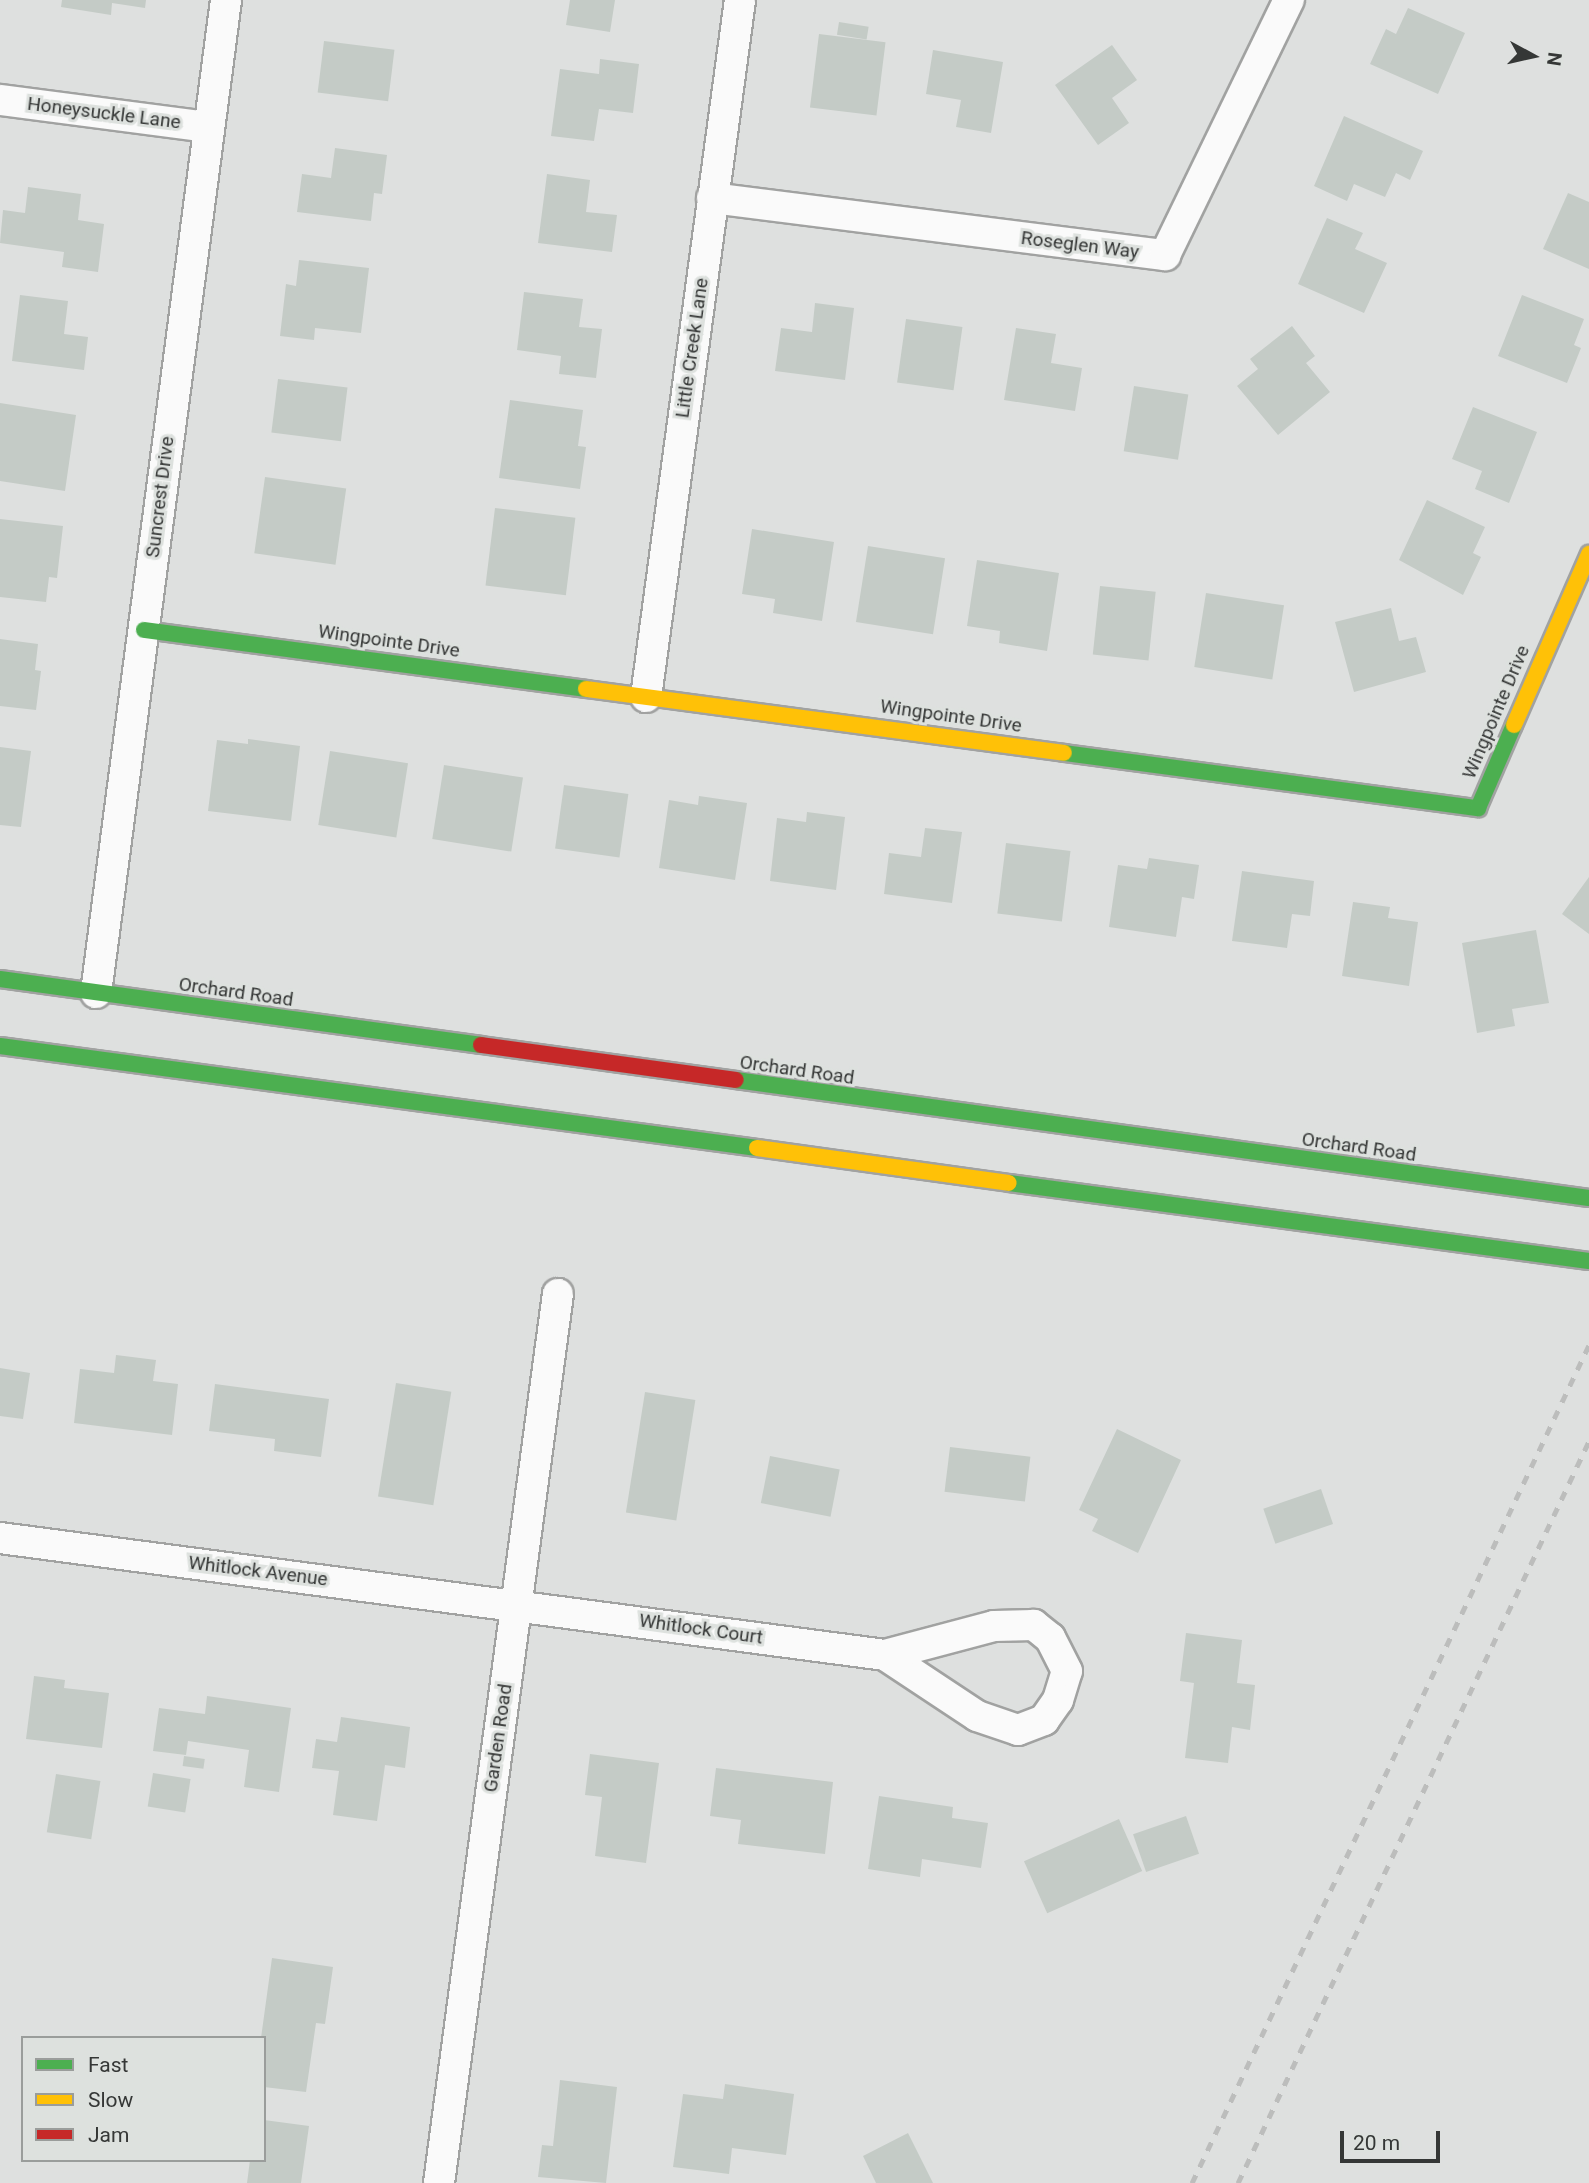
<!DOCTYPE html>
<style>
body{margin:0}
#map{position:relative;width:1589px;height:2183px;overflow:hidden;background:#dee0df;font-family:Roboto,sans-serif}
div>[style]{position:absolute}
.building>*{inset:0;background:#c4cbc6;transform-origin:0 0}
.roads{filter:drop-shadow(2px 0 #a1a2a1) drop-shadow(-2px 0 #a1a2a1) drop-shadow(0 2px #a1a2a1) drop-shadow(0 -2px #a1a2a1)}
.street>*{height:30px;margin:-15px;padding:0 15px;transform-origin:15px;border-radius:15px;background:#fafafa}
.fast>*{height:16px;margin:-8px;padding:0 8px;transform-origin:8px;border-radius:8px;background:#4caf50}
.slow>*{height:16px;margin:-8px;padding:0 8px;transform-origin:8px;border-radius:8px;background:#ffc107}
.jam>*{height:16px;margin:-8px;padding:0 8px;transform-origin:8px;border-radius:8px;background:#c62828}
.rail>*{height:5px;margin-top:-2.5px;transform-origin:0;background:repeating-linear-gradient(90deg,#bcbdbc 0 9px,transparent 0 18px)}
span{translate:-50% -50%;white-space:nowrap;text-align:center;line-height:1.15;-webkit-text-stroke:6px #dde1de;paint-order:stroke}
.street-label{font-size:19px;color:#353736}
.legend{position:absolute;left:21px;top:2036px;width:245px;height:126px;box-sizing:border-box;background:#dde1de;border:2px solid #9a9d9b;margin:0;padding:9px 12px;list-style:none;font-size:21px;color:#353736}
.legend li{display:flex;align-items:center;gap:14px;height:35px}
.legend b{width:35px;border:2px solid #9a9d9b}
.north{position:absolute;left:1498px;top:21px;width:70px;height:70px;-webkit-text-stroke:5px #dde1de;paint-order:stroke;rotate:98deg;font-size:19px;font-weight:700;line-height:28px;text-align:center;color:#353736}
.north::after{content:'';display:block;margin:auto;width:24px;height:32px;background:#353736;clip-path:polygon(50% 0,100% 100%,50% 72%,0 100%)}
.scale{position:absolute;left:1340px;top:2131px;width:100px;height:32px;box-sizing:border-box;border:4px solid #353736;border-top:0;padding-left:9px;font-size:21px;line-height:24px;white-space:nowrap;color:#353736;-webkit-text-stroke:5px #dde1de;paint-order:stroke}
</style>
<div id="map">
<div class="building">
<i style="clip-path:polygon(62px 0,146px 0,145px 8px,112px 3px,111px 15px,61px 7px)"></i>
<i style="clip-path:polygon(570px 0,615px 0,610px 32px,566px 25px)"></i>
<i style="clip-path:polygon(1408px 8px,1465px 33px,1438px 94px,1370px 64px,1386px 29px,1396px 34px)"></i>
<i style="left:839px;top:22px;width:30px;height:13px;rotate:9deg"></i>
<i style="left:819px;top:34px;width:67px;height:74px;rotate:7deg"></i>
<i style="left:324px;top:41px;width:71px;height:52px;rotate:7deg"></i>
<i style="clip-path:polygon(1112px 45px,1137px 80px,1112px 98px,1129px 123px,1098px 145px,1055px 85px)"></i>
<i style="clip-path:polygon(933px 50px,1003px 62px,991px 133px,956px 127px,961px 100px,926px 94px)"></i>
<i style="clip-path:polygon(600px 59px,639px 64px,633px 113px,599px 109px,594px 141px,551px 136px,560px 69px,599px 74px)"></i>
<i style="clip-path:polygon(1344px 116px,1423px 151px,1410px 180px,1396px 173px,1385px 197px,1354px 184px,1347px 201px,1314px 186px)"></i>
<i style="clip-path:polygon(335px 148px,387px 155px,382px 194px,374px 193px,371px 221px,297px 212px,302px 174px,331px 178px)"></i>
<i style="clip-path:polygon(547px 174px,590px 180px,586px 212px,617px 215px,612px 252px,538px 243px)"></i>
<i style="clip-path:polygon(28px 187px,81px 194px,78px 220px,104px 224px,98px 272px,62px 267px,64px 252px,0 243px,3px 210px,25px 213px)"></i>
<i style="clip-path:polygon(1568px 193px,1589px 202px,1589px 269px,1543px 249px)"></i>
<i style="clip-path:polygon(1327px 218px,1363px 233px,1355px 249px,1387px 263px,1364px 313px,1298px 284px)"></i>
<i style="clip-path:polygon(299px 260px,369px 268px,361px 333px,315px 328px,314px 340px,280px 336px,286px 284px,296px 286px)"></i>
<i style="clip-path:polygon(524px 292px,583px 299px,579px 327px,602px 329px,596px 378px,559px 374px,561px 356px,517px 350px)"></i>
<i style="clip-path:polygon(20px 295px,68px 301px,64px 334px,88px 337px,84px 370px,12px 361px)"></i>
<i style="clip-path:polygon(1522px 295px,1584px 319px,1574px 345px,1581px 348px,1567px 383px,1498px 356px)"></i>
<i style="clip-path:polygon(815px 303px,854px 308px,845px 380px,775px 371px,781px 328px,812px 332px)"></i>
<i style="left:906px;top:319px;width:57px;height:64px;rotate:8deg"></i>
<i style="clip-path:polygon(1292px 326px,1315px 356px,1306px 363px,1330px 392px,1278px 435px,1237px 386px,1258px 369px,1250px 359px)"></i>
<i style="clip-path:polygon(1016px 328px,1056px 334px,1051px 363px,1082px 368px,1075px 411px,1004px 400px)"></i>
<i style="left:278px;top:379px;width:70px;height:54px;rotate:7deg"></i>
<i style="left:1134px;top:386px;width:55px;height:66px;rotate:9deg"></i>
<i style="clip-path:polygon(510px 400px,583px 410px,578px 446px,586px 447px,580px 489px,499px 478px)"></i>
<i style="clip-path:polygon(0 403px,76px 415px,65px 491px,0 481px)"></i>
<i style="clip-path:polygon(1473px 407px,1537px 432px,1509px 503px,1475px 489px,1482px 471px,1452px 459px)"></i>
<i style="left:265px;top:477px;width:82px;height:77px;rotate:8deg"></i>
<i style="clip-path:polygon(1427px 500px,1485px 527px,1473px 553px,1481px 557px,1463px 595px,1399px 560px)"></i>
<i style="left:495px;top:508px;width:81px;height:78px;rotate:7deg"></i>
<i style="clip-path:polygon(0 519px,63px 526px,57px 578px,49px 577px,46px 602px,0 597px)"></i>
<i style="clip-path:polygon(752px 529px,834px 542px,822px 621px,773px 613px,775px 599px,742px 594px)"></i>
<i style="left:868px;top:546px;width:78px;height:77px;rotate:9deg"></i>
<i style="clip-path:polygon(977px 560px,1059px 573px,1047px 651px,999px 643px,1000px 631px,967px 626px)"></i>
<i style="left:1100px;top:586px;width:56px;height:69px;rotate:6deg"></i>
<i style="left:1206px;top:593px;width:79px;height:75px;rotate:9deg"></i>
<i style="clip-path:polygon(1391px 608px,1399px 641px,1416px 637px,1426px 672px,1354px 692px,1335px 622px)"></i>
<i style="clip-path:polygon(0 639px,38px 644px,35px 670px,41px 671px,36px 710px,0 706px)"></i>
<i style="clip-path:polygon(248px 739px,300px 746px,291px 821px,208px 811px,217px 740px,248px 744px)"></i>
<i style="clip-path:polygon(0 747px,31px 751px,21px 827px,0 825px)"></i>
<i style="left:330px;top:751px;width:79px;height:75px;rotate:9deg"></i>
<i style="left:444px;top:765px;width:80px;height:75px;rotate:9deg"></i>
<i style="left:564px;top:785px;width:65px;height:64px;rotate:8deg"></i>
<i style="clip-path:polygon(699px 796px,747px 803px,735px 880px,659px 868px,669px 800px,698px 805px)"></i>
<i style="clip-path:polygon(807px 812px,845px 817px,836px 890px,770px 881px,777px 818px,806px 822px)"></i>
<i style="clip-path:polygon(925px 828px,962px 832px,952px 903px,884px 894px,889px 853px,921px 857px)"></i>
<i style="left:1006px;top:843px;width:65px;height:71px;rotate:7deg"></i>
<i style="clip-path:polygon(1149px 858px,1199px 865px,1194px 899px,1182px 897px,1176px 937px,1109px 927px,1118px 865px,1147px 869px)"></i>
<i style="clip-path:polygon(1242px 871px,1314px 881px,1310px 916px,1292px 914px,1287px 948px,1232px 941px)"></i>
<i style="clip-path:polygon(1589px 877px,1589px 934px,1562px 914px)"></i>
<i style="clip-path:polygon(1353px 902px,1390px 907px,1388px 918px,1418px 922px,1409px 986px,1342px 976px)"></i>
<i style="clip-path:polygon(1536px 930px,1549px 1003px,1512px 1009px,1515px 1026px,1477px 1033px,1462px 943px)"></i>
<i style="clip-path:polygon(116px 1355px,156px 1360px,153px 1381px,178px 1384px,172px 1435px,74px 1423px,80px 1369px,114px 1373px)"></i>
<i style="clip-path:polygon(0 1368px,30px 1373px,23px 1419px,0 1416px)"></i>
<i style="left:396px;top:1383px;width:56px;height:115px;rotate:9deg"></i>
<i style="clip-path:polygon(215px 1384px,329px 1399px,321px 1457px,274px 1451px,275px 1439px,209px 1431px)"></i>
<i style="left:645px;top:1392px;width:51px;height:122px;rotate:9deg"></i>
<i style="clip-path:polygon(1117px 1429px,1181px 1460px,1138px 1553px,1092px 1531px,1098px 1519px,1079px 1510px)"></i>
<i style="left:950px;top:1447px;width:81px;height:45px;rotate:7deg"></i>
<i style="left:770px;top:1456px;width:71px;height:48px;rotate:11deg"></i>
<i style="left:1321px;top:1489px;width:37px;height:61px;rotate:71deg"></i>
<i style="clip-path:polygon(1186px 1633px,1242px 1640px,1237px 1683px,1255px 1685px,1250px 1730px,1232px 1727px,1228px 1763px,1185px 1758px,1194px 1683px,1180px 1681px)"></i>
<i style="clip-path:polygon(34px 1676px,65px 1680px,64px 1688px,109px 1693px,102px 1748px,26px 1739px)"></i>
<i style="clip-path:polygon(207px 1696px,291px 1708px,279px 1792px,244px 1787px,249px 1750px,188px 1741px,186px 1755px,153px 1751px,159px 1708px,205px 1714px)"></i>
<i style="clip-path:polygon(341px 1717px,410px 1727px,405px 1768px,385px 1765px,377px 1821px,333px 1815px,339px 1771px,312px 1768px,316px 1739px,337px 1742px)"></i>
<i style="clip-path:polygon(590px 1754px,659px 1763px,646px 1863px,595px 1856px,602px 1797px,585px 1795px)"></i>
<i style="left:184px;top:1756px;width:21px;height:10px;rotate:8deg"></i>
<i style="clip-path:polygon(716px 1768px,833px 1782px,825px 1854px,738px 1844px,741px 1820px,710px 1816px)"></i>
<i style="left:153px;top:1773px;width:38px;height:34px;rotate:9deg"></i>
<i style="left:56px;top:1774px;width:45px;height:59px;rotate:9deg"></i>
<i style="clip-path:polygon(879px 1796px,953px 1807px,952px 1818px,988px 1823px,981px 1868px,922px 1859px,920px 1877px,868px 1869px)"></i>
<i style="left:1186px;top:1816px;width:40px;height:56px;rotate:71deg"></i>
<i style="left:1119px;top:1819px;width:57px;height:104px;rotate:66deg"></i>
<i style="clip-path:polygon(272px 1958px,333px 1967px,325px 2024px,316px 2023px,306px 2092px,264px 2087px,264px 2038px,261px 2038px)"></i>
<i style="clip-path:polygon(560px 2080px,617px 2087px,606px 2183px,538px 2177px,542px 2145px,553px 2146px)"></i>
<i style="clip-path:polygon(725px 2084px,794px 2094px,786px 2155px,732px 2148px,729px 2174px,673px 2167px,683px 2094px,723px 2099px)"></i>
<i style="clip-path:polygon(264px 2120px,309px 2126px,301px 2183px,247px 2183px,250px 2160px,264px 2160px)"></i>
<i style="clip-path:polygon(908px 2133px,933px 2183px,876px 2183px,863px 2156px)"></i>
</div>
<div class="roads">
<div class="street">
<i style="left:0;top:100px;width:209px;rotate:7.4deg"></i>
<i style="left:712px;top:198px;width:457px;rotate:7.2deg"></i>
<i style="left:1165px;top:255px;width:284px;rotate:-64.1deg"></i>
<i style="left:646px;top:697px;width:703px;rotate:-82.32deg"></i>
<i style="left:96px;top:993px;width:1001px;rotate:-82.54deg"></i>
<i style="left:0;top:1538px;width:893px;rotate:7.53deg"></i>
<i style="left:885px;top:1655px;width:110px;rotate:33.5deg"></i>
<i style="left:977px;top:1716px;width:43px;rotate:18.9deg"></i>
<i style="left:1018px;top:1730px;width:28px;rotate:-21deg"></i>
<i style="left:1044px;top:1720px;width:24px;rotate:-55deg"></i>
<i style="left:1058px;top:1700px;width:30px;rotate:-73deg"></i>
<i style="left:1067px;top:1671px;width:37px;rotate:-117deg"></i>
<i style="left:1050px;top:1638px;width:21px;rotate:-141deg"></i>
<i style="left:1034px;top:1625px;width:40px;rotate:178.6deg"></i>
<i style="left:994px;top:1626px;width:113px;rotate:165.1deg"></i>
<i style="left:439px;top:2183px;width:897px;rotate:-82.38deg"></i>
</div>
<div class="fast">
<i style="left:144px;top:630px;width:446px;rotate:7.6deg"></i>
<i style="left:1064px;top:753px;width:418px;rotate:7.6deg"></i>
<i style="left:1478px;top:808px;width:90px;rotate:-66.6deg"></i>
<i style="left:0;top:979px;width:486px;rotate:7.8deg"></i>
<i style="left:0;top:1046px;width:764px;rotate:7.67deg"></i>
<i style="left:736px;top:1080px;width:861px;rotate:7.88deg"></i>
<i style="left:1009px;top:1183px;width:585px;rotate:7.66deg"></i>
</div>
<div class="slow">
<i style="left:586px;top:689px;width:482px;rotate:7.6deg"></i>
<i style="left:1514px;top:725px;width:187px;rotate:-66.3deg"></i>
<i style="left:757px;top:1148px;width:254px;rotate:7.9deg"></i>
</div>
<div class="jam">
<i style="left:481px;top:1045px;width:257px;rotate:7.8deg"></i>
</div>
</div>
<div class="rail">
<i style="left:1192px;top:2183px;width:927px;rotate:-64.65deg"></i>
<i style="left:1238px;top:2183px;width:821px;rotate:-64.68deg"></i>
</div>
<div class="street-label">
<span style="left:104px;top:113px;rotate:7deg">Honeysuckle Lane</span>
<span style="left:1080px;top:245px;rotate:7deg">Roseglen Way</span>
<span style="left:692px;top:348px;rotate:-82deg">Little Creek Lane</span>
<span style="left:160px;top:497px;rotate:-83deg">Suncrest Drive</span>
<span style="left:389px;top:641px;rotate:8deg">Wingpointe Drive</span>
<span style="left:1496px;top:712px;rotate:-67deg">Wingpointe Drive</span>
<span style="left:951px;top:716px;rotate:8deg">Wingpointe Drive</span>
<span style="left:236px;top:992px;rotate:8deg">Orchard Road</span>
<span style="left:797px;top:1070px;rotate:8deg">Orchard Road</span>
<span style="left:1359px;top:1147px;rotate:8deg">Orchard Road</span>
<span style="left:258px;top:1571px;rotate:7deg">Whitlock Avenue</span>
<span style="left:701px;top:1629px;rotate:8deg">Whitlock Court</span>
<span style="left:498px;top:1738px;rotate:-82deg">Garden Road</span>
</div>
<ul class="legend">
<li><b style="height:9px;background:#4caf50"></b>Fast</li>
<li><b style="height:9px;background:#ffc107"></b>Slow</li>
<li><b style="height:9px;background:#c62828"></b>Jam</li>
</ul>
<div class="north">N</div>
<div class="scale">20 m</div>
</div>
